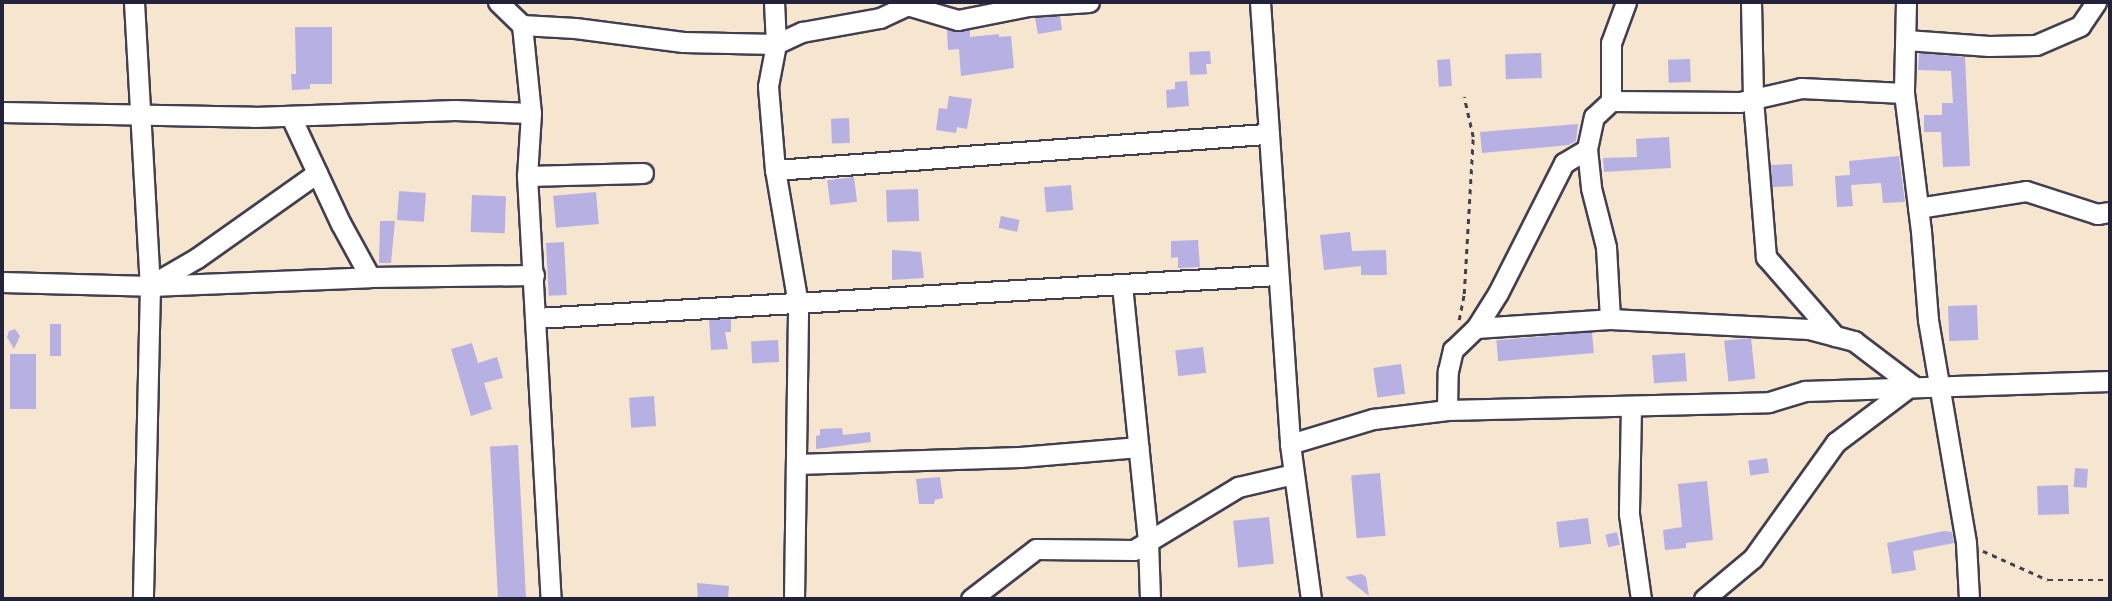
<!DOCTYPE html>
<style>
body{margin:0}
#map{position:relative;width:2112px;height:601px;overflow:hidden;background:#f6e6d0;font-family:"Balsamiq Sans",sans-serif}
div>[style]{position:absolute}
.building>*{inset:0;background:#b7b0e2;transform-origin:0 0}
.path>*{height:2.5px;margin-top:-1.25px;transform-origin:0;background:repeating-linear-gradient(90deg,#423f51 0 5px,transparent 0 10px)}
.roads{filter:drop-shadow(2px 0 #423f51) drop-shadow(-2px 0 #423f51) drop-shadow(0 2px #423f51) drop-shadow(0 -2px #423f51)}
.minor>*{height:19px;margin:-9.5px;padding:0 9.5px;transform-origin:9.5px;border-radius:9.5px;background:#fff}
span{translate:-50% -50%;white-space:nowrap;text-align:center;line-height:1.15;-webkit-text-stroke:5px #fff;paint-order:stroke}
.frame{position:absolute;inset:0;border:4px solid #22223b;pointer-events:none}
</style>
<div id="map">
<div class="building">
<i style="clip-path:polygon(1060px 16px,1062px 30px,1038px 34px,1035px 18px)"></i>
<i style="clip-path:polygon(295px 27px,332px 27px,332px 84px,310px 84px,310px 89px,292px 90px,291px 74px,296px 74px)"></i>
<i style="clip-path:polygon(947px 29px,970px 30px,970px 37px,999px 34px,999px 37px,1011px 36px,1014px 68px,961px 76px,959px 49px,948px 50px)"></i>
<i style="clip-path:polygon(1210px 51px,1211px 64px,1206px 64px,1207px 74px,1190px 75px,1189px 52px)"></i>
<i style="left:1541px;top:53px;width:25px;height:36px;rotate:88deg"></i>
<i style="clip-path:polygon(1919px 53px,1965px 57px,1970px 166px,1943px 167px,1941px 132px,1924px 132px,1924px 115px,1942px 115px,1942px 103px,1953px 103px,1951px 71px,1918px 70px)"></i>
<i style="left:1450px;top:59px;width:27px;height:13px;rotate:86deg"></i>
<i style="left:1690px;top:59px;width:23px;height:22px;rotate:88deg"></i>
<i style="clip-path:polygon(1187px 81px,1189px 106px,1167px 108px,1166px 90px,1175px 89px,1175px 82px)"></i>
<i style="clip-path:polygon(949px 96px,972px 99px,967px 129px,957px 127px,956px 133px,936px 130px,939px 108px,947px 109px)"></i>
<i style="left:849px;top:118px;width:25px;height:18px;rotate:88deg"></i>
<i style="clip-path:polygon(1578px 124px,1576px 141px,1569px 145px,1482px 153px,1480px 132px)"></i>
<i style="clip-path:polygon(1669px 137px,1671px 168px,1604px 172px,1603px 158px,1637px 157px,1636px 139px)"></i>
<i style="clip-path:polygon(1899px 156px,1905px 202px,1883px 203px,1881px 183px,1851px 185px,1853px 206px,1837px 207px,1835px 176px,1850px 175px,1849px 161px)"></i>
<i style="left:1792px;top:164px;width:22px;height:21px;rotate:87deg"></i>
<i style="left:854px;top:177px;width:25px;height:27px;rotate:83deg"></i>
<i style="left:1071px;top:185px;width:25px;height:27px;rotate:85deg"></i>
<i style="left:918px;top:189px;width:32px;height:32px;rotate:88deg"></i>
<i style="left:399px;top:191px;width:27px;height:29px;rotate:4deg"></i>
<i style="left:596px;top:192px;width:32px;height:43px;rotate:85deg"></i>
<i style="left:472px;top:195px;width:34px;height:37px;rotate:2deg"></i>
<i style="left:1001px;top:216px;width:19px;height:12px;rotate:12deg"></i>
<i style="clip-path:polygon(380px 221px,395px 221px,391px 263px,379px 263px)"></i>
<i style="clip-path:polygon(1350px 232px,1352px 251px,1386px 250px,1387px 275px,1361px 275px,1361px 266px,1324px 270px,1320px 235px)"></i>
<i style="clip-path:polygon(1198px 240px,1200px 267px,1178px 268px,1178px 257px,1171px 258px,1171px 241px)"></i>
<i style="left:564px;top:242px;width:53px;height:18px;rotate:87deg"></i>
<i style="clip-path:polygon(892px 250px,921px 252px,924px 278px,892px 280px)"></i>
<i style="left:1977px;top:305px;width:35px;height:29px;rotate:88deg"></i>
<i style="clip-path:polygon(731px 319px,731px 332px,725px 332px,728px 349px,711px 350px,709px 320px)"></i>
<i style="left:50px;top:324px;width:11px;height:32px"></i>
<i style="clip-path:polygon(15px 329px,20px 336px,14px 349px,7px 337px,9px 331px)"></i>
<i style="left:1592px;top:332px;width:21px;height:96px;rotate:85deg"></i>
<i style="left:1751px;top:338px;width:41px;height:27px;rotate:84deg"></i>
<i style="left:778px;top:340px;width:22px;height:27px;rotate:87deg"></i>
<i style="clip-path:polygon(472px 343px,478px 363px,497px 357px,503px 378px,484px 383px,492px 409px,471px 416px,451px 349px)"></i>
<i style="left:1203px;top:347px;width:26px;height:28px;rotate:83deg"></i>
<i style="left:1685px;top:353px;width:28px;height:33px;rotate:86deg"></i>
<i style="left:10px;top:354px;width:26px;height:55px"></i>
<i style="left:1401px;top:364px;width:30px;height:28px;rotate:82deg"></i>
<i style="left:654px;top:396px;width:30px;height:25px;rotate:86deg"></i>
<i style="clip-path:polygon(842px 428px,843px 435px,870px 432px,871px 442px,816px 449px,816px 436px,820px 435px,820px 429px)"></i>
<i style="left:518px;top:445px;width:154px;height:28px;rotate:87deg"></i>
<i style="left:1767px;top:458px;width:15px;height:19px;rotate:82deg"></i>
<i style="left:2075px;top:468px;width:13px;height:19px;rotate:4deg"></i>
<i style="left:1380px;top:473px;width:63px;height:29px;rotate:85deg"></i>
<i style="clip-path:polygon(940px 477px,943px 498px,935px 500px,934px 504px,919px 504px,916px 479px)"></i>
<i style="clip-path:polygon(1707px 481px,1713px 540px,1686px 543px,1686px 548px,1665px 550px,1663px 530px,1682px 527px,1678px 484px)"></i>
<i style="left:2068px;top:485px;width:29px;height:31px;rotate:88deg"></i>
<i style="left:1269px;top:517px;width:47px;height:36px;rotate:84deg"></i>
<i style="left:1588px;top:518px;width:26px;height:32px;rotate:83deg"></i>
<i style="clip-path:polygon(1944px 531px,1952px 532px,1954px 543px,1913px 551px,1916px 570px,1892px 574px,1887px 543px)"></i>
<i style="left:1617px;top:532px;width:13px;height:12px;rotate:77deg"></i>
<i style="clip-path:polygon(1362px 574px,1366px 577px,1369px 596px,1345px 577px)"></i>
<i style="clip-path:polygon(697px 583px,729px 586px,728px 599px,698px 599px)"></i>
</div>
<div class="path">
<i style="left:1459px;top:320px;width:26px;rotate:-79deg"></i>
<i style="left:1464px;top:294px;width:157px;rotate:-86.7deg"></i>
<i style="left:1473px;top:137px;width:41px;rotate:-102.7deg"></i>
<i style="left:1983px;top:551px;width:71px;rotate:24deg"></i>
<i style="left:2048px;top:580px;width:62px"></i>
</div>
<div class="roads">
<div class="minor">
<i style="left:134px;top:2px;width:284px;rotate:86.8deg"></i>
<i style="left:150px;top:286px;width:313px;rotate:91.3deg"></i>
<i style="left:498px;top:2px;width:33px;rotate:44deg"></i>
<i style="left:522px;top:25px;width:88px;rotate:84.2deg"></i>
<i style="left:531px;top:113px;width:63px;rotate:93.6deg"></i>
<i style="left:527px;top:176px;width:424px;rotate:86.8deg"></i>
<i style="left:1260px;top:2px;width:443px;rotate:86.1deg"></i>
<i style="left:1290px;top:444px;width:156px;rotate:82.3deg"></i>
<i style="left:1751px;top:2px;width:97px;rotate:88.8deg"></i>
<i style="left:1753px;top:99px;width:159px;rotate:85.3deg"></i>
<i style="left:1766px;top:257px;width:105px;rotate:48.9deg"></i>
<i style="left:1906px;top:2px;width:91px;rotate:91.3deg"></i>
<i style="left:1904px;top:93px;width:139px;rotate:83deg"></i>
<i style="left:1921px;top:231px;width:89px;rotate:85.5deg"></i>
<i style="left:1928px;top:320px;width:226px;rotate:80.3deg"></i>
<i style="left:1966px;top:543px;width:56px;rotate:86.9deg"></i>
<i style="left:910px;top:6px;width:50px;rotate:16.3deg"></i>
<i style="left:958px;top:20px;width:72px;rotate:-11.2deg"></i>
<i style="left:1029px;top:6px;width:60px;rotate:-3.8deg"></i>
<i style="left:522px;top:25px;width:53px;rotate:3.2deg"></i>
<i style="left:575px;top:28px;width:109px;rotate:7.4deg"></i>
<i style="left:683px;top:42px;width:93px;rotate:1.2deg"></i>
<i style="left:776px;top:44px;width:42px;rotate:-92.7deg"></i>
<i style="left:1906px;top:40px;width:83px;rotate:4.1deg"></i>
<i style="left:1989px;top:46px;width:47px;rotate:-1.2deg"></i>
<i style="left:2036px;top:45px;width:48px;rotate:-23.4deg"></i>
<i style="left:2080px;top:26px;width:29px;rotate:-56deg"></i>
<i style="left:1611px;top:101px;width:58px;rotate:-90deg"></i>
<i style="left:1611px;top:43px;width:44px;rotate:-69.9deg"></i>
<i style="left:2px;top:112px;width:252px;rotate:1.1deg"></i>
<i style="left:254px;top:117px;width:201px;rotate:-2deg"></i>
<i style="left:455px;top:110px;width:76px;rotate:2.3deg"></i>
<i style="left:291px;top:117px;width:118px;rotate:65deg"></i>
<i style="left:341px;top:224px;width:60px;rotate:61.3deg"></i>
<i style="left:1587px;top:149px;width:39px;rotate:84deg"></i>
<i style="left:1591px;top:188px;width:61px;rotate:75.7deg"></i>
<i style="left:1606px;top:247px;width:72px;rotate:86.8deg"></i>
<i style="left:775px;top:170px;width:495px;rotate:-4.2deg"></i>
<i style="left:527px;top:176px;width:116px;rotate:-1.5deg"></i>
<i style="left:1918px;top:208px;width:109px;rotate:-8.9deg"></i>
<i style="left:2026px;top:191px;width:75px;rotate:17.9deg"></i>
<i style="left:2097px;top:214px;width:13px;rotate:-9deg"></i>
<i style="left:2px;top:282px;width:148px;rotate:1.5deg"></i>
<i style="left:150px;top:286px;width:220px;rotate:-2.3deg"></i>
<i style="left:370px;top:277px;width:164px;rotate:-0.7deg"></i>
<i style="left:154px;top:283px;width:50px;rotate:-30.2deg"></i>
<i style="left:197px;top:258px;width:147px;rotate:-35.3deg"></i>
<i style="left:1122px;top:285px;width:257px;rotate:84.2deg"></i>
<i style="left:1148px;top:541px;width:58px;rotate:88deg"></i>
<i style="left:536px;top:318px;width:743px;rotate:-3.32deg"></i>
<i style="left:1476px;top:328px;width:134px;rotate:-3.8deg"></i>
<i style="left:1610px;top:319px;width:199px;rotate:2.9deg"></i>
<i style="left:1809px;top:329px;width:47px;rotate:14.9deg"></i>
<i style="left:1854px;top:341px;width:73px;rotate:37.2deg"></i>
<i style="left:1912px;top:385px;width:95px;rotate:143.1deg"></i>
<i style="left:1836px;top:442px;width:143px;rotate:125.6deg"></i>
<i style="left:1753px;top:558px;width:64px;rotate:140.1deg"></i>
<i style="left:1631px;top:406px;width:108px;rotate:91.1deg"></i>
<i style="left:1629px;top:514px;width:86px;rotate:82deg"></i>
<i style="left:1447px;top:410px;width:39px;rotate:-89deg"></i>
<i style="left:1448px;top:371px;width:22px;rotate:-77deg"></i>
<i style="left:1453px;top:350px;width:32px;rotate:-44deg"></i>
<i style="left:1476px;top:328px;width:41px;rotate:-57.8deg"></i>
<i style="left:1498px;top:293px;width:146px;rotate:-63.1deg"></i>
<i style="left:1564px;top:163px;width:27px;rotate:-31deg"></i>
<i style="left:1587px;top:149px;width:33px;rotate:-78deg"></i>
<i style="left:1594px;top:117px;width:23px;rotate:-43deg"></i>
<i style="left:1611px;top:101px;width:129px;rotate:0.4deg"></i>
<i style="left:1740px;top:102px;width:63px;rotate:-12.9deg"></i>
<i style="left:1801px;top:88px;width:103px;rotate:2.8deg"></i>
<i style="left:1290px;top:444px;width:87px;rotate:-16.8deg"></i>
<i style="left:1373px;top:419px;width:75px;rotate:-6.9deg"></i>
<i style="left:1447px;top:410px;width:322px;rotate:-1.4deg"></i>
<i style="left:1769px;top:402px;width:38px;rotate:-17deg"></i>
<i style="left:1805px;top:391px;width:305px;rotate:-1.9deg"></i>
<i style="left:796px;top:464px;width:224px;rotate:-1.8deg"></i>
<i style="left:1020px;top:457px;width:119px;rotate:-4.8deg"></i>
<i style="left:794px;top:599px;width:295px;rotate:-89.2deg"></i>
<i style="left:798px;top:304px;width:136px;rotate:-99.7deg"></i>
<i style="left:775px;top:170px;width:84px;rotate:-94.8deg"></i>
<i style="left:768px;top:86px;width:43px;rotate:-79.2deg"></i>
<i style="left:776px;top:44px;width:29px;rotate:-25deg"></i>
<i style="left:802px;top:32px;width:79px;rotate:-10.2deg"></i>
<i style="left:880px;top:18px;width:38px;rotate:-25deg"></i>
<i style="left:971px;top:599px;width:82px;rotate:-37.6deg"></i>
<i style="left:1036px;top:549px;width:98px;rotate:0.6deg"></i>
<i style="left:1134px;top:550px;width:122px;rotate:-31.2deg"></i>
<i style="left:1238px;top:487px;width:57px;rotate:-13.1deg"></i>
</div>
</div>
<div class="frame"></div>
</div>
